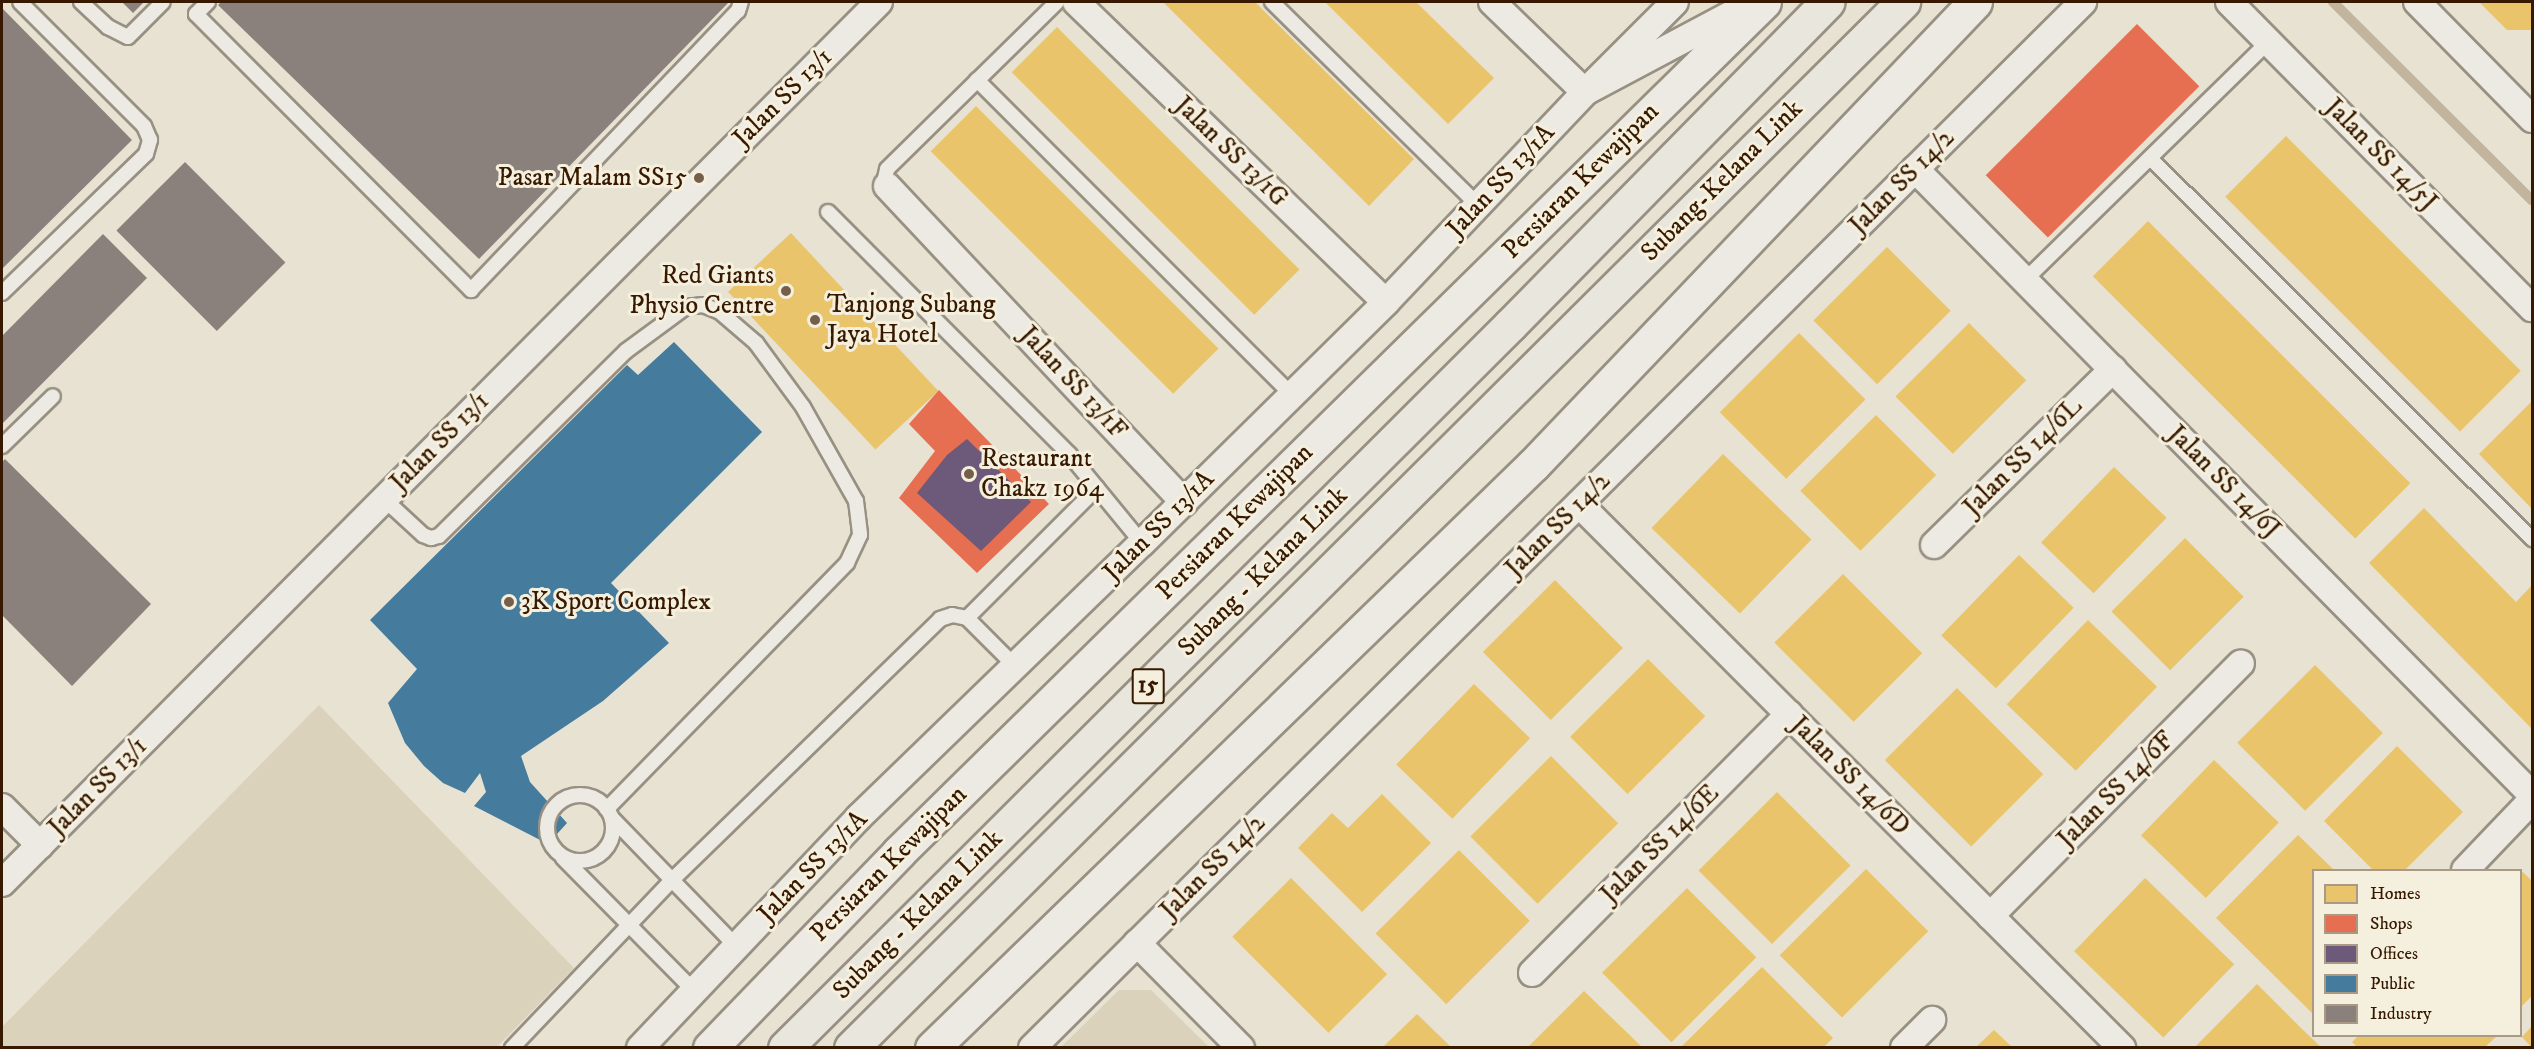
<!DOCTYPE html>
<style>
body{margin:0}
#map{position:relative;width:2534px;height:1049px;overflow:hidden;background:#e8e2d2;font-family:"IM FELL DW Pica",serif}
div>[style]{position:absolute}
.green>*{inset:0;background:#dbd2bb}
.homes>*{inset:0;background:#e9c46a;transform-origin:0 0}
.shops>*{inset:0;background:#e76f51;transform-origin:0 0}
.offices>*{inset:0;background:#6d597a}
.public>*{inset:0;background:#457b9d}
.industry>*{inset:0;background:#8a817c;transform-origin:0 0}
.stream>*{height:10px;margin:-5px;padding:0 5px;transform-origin:5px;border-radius:5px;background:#c2b49d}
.roads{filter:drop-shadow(2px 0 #979083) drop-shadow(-2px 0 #979083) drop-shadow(0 2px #979083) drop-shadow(0 -2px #979083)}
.lane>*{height:14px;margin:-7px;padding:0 7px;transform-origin:7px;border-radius:7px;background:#eceae2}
.lane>.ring{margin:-7px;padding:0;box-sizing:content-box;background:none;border:14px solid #eceae2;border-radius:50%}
.street>*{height:26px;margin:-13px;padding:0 13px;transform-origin:13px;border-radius:13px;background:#eceae2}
.secondary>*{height:33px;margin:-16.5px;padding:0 16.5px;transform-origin:16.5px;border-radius:16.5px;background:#eceae2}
.primary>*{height:33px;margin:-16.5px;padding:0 16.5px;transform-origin:16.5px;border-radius:16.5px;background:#e9e6dd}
.dots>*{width:16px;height:16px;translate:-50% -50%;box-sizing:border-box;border:3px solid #f5efdd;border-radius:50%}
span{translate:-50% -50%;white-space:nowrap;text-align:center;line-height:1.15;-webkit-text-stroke:6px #f5efdd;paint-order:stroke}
.shield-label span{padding:2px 4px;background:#f5efdd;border:2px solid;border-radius:4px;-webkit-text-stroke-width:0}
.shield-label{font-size:24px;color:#371901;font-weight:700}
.street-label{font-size:26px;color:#371901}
.poi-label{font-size:26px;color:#371901}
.right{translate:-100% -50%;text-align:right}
.left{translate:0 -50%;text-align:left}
.frame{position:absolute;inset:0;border:3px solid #371901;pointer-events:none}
.legend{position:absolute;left:2312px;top:869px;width:210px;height:168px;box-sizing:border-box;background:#f5efdd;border:2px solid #a99985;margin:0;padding:8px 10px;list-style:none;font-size:18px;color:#371901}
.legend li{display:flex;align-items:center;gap:12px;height:30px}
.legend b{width:30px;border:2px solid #a99985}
</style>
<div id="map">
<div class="green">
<i style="clip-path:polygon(319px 705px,574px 968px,497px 1047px,2px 1047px,2px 1027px)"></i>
<i style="clip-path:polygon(1119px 990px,1151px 990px,1209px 1047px,1061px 1047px)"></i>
</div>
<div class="homes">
<i style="clip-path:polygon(1163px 2px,1255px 2px,1414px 159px,1369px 206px)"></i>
<i style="clip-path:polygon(1325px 2px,1416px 2px,1494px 78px,1448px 124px)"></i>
<i style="clip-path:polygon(2479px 2px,2532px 2px,2532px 30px,2507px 30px)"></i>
<i style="left:1057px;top:27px;width:343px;height:64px;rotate:45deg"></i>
<i style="left:976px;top:106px;width:343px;height:64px;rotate:45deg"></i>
<i style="left:2286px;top:136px;width:332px;height:86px;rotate:45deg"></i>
<i style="left:2148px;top:221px;width:371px;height:78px;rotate:45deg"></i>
<i style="left:791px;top:233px;width:216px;height:86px;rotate:47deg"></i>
<i style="left:1887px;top:247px;width:90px;height:104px;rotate:45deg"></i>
<i style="left:1969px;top:323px;width:81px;height:104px;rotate:45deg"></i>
<i style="left:1799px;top:333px;width:94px;height:112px;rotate:45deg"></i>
<i style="clip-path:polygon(2532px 401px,2532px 509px,2479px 454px)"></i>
<i style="left:1876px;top:415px;width:85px;height:107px;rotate:45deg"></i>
<i style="left:1723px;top:454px;width:123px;height:103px;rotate:44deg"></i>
<i style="left:2114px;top:467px;width:73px;height:105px;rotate:44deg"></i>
<i style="clip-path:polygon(2424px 508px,2516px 602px,2532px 585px,2532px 729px,2369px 563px)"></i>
<i style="left:2185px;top:538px;width:83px;height:104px;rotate:45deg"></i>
<i style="left:2019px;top:555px;width:76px;height:112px;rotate:44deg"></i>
<i style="left:1843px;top:574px;width:112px;height:97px;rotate:45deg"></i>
<i style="left:1555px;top:580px;width:96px;height:102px;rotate:45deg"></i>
<i style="left:2088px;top:620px;width:96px;height:117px;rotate:44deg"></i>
<i style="left:1648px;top:659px;width:81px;height:110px;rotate:45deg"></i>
<i style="left:2315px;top:665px;width:96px;height:110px;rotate:45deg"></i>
<i style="left:1474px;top:684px;width:78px;height:112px;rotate:44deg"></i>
<i style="left:1957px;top:688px;width:122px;height:102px;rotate:45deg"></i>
<i style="clip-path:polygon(2397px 746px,2463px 812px,2405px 870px,2373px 870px,2324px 821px)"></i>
<i style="left:1551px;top:756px;width:95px;height:114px;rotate:45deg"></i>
<i style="left:2214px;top:760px;width:90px;height:105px;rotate:44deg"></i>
<i style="left:1777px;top:792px;width:104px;height:111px;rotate:45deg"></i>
<i style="clip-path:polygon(1382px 794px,1431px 843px,1362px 912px,1298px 848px,1332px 813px,1348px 828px)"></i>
<i style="clip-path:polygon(2298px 835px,2334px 870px,2313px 870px,2313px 1014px,2216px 918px)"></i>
<i style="left:1459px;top:850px;width:100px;height:118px;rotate:45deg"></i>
<i style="left:1866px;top:869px;width:88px;height:122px;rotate:45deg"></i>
<i style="clip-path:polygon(2523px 872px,2532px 881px,2532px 996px,2520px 1008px,2520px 874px)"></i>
<i style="left:1291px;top:878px;width:136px;height:83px;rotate:45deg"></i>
<i style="left:2145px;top:878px;width:124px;height:102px;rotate:44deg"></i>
<i style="left:1687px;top:888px;width:98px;height:120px;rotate:45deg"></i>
<i style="clip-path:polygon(1762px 967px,1833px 1038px,1824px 1047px,1681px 1047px)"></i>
<i style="clip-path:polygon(2257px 984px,2302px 1029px,2321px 1047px,2195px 1047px)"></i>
<i style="clip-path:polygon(1584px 991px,1642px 1047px,1528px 1047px)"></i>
<i style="clip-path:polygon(1417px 1014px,1451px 1047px,1383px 1047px)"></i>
<i style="clip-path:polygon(2532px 1026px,2532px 1048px,2522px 1037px)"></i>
<i style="clip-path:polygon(1994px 1030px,2012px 1047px,1976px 1047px)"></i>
<i style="clip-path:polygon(2358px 1036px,2497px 1036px,2485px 1047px,2357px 1047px,2352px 1042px)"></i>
</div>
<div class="shops">
<i style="left:2137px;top:24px;width:88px;height:214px;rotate:45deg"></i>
<i style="clip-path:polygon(939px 390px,1049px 504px,977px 573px,899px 498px,935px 451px,909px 424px)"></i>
</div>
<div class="offices">
<i style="clip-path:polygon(967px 439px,1031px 502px,981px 551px,917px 493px,947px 455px)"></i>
</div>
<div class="public">
<i style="clip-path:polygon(674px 342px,762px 432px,611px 583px,669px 643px,603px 701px,521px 756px,530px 782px,567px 823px,548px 844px,474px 806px,486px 792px,480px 773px,465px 793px,443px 783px,424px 766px,405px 743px,388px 703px,417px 669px,370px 620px,627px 365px,638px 375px)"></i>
</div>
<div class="industry">
<i style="clip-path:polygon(122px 2px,144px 2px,133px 13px)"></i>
<i style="clip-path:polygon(221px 2px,729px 2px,479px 259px,218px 5px)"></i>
<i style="clip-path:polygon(2px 8px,132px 140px,2px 269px)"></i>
<i style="left:185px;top:162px;width:142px;height:97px;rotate:45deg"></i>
<i style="clip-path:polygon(103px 234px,147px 278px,2px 424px,2px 336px)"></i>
<i style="clip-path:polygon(5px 459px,151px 604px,72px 686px,2px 615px,2px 462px)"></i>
</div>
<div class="stream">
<i style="left:2333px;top:2px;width:281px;rotate:44.9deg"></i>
</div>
<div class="roads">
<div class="lane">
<i style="left:81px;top:2px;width:37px;rotate:43deg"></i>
<i style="left:108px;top:27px;width:22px;rotate:27deg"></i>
<i style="left:128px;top:37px;width:49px;rotate:-45deg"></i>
<i style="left:208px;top:2px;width:17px;rotate:135deg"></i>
<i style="left:196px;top:14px;width:390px;rotate:45.1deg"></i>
<i style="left:471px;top:290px;width:386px;rotate:-46.3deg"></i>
<i style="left:738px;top:11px;width:9px;rotate:-72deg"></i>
<i style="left:1272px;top:2px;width:291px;rotate:44.6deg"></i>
<i style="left:977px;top:80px;width:445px;rotate:45deg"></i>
<i style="left:2150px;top:158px;width:540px;rotate:44.92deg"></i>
<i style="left:887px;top:186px;width:8px;rotate:-104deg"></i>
<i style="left:885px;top:178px;width:9px;rotate:-77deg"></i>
<i style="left:887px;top:169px;width:238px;rotate:-44.5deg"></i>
<i style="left:828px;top:212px;width:342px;rotate:45.1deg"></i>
<i style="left:1069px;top:454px;width:115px;rotate:50.6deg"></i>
<i style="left:2025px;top:280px;width:342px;rotate:-44.4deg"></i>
<i style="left:2px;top:293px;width:200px;rotate:-44deg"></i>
<i style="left:146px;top:154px;width:15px;rotate:-74deg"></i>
<i style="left:150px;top:140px;width:15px;rotate:-113deg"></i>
<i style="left:144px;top:126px;width:175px;rotate:-135deg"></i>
<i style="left:2px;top:446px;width:71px;rotate:-44.4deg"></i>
<i style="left:384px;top:499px;width:53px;rotate:42.7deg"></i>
<i style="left:423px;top:535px;width:9px;rotate:21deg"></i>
<i style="left:431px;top:538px;width:8px;rotate:-14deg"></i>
<i style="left:439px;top:536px;width:263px;rotate:-44.7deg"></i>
<i style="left:626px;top:351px;width:74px;rotate:-36.3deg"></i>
<i style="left:686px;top:307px;width:17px;rotate:-7deg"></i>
<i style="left:703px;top:305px;width:18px;rotate:22deg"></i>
<i style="left:720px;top:312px;width:48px;rotate:40.7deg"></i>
<i style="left:756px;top:343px;width:79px;rotate:53.7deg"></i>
<i style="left:803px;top:407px;width:108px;rotate:60.6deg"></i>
<i style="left:856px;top:501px;width:34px;rotate:83deg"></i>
<i style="left:860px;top:535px;width:31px;rotate:115deg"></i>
<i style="left:847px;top:563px;width:344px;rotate:134.3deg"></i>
<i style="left:967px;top:618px;width:184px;rotate:-45deg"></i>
<i class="ring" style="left:547px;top:795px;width:52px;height:52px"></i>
<i style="left:612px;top:818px;width:180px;rotate:45.9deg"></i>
<i style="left:563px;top:858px;width:187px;rotate:45.4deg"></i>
<i style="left:512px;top:1048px;width:232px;rotate:-46.4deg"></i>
<i style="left:672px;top:880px;width:374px;rotate:-44.2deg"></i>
<i style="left:940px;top:619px;width:13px;rotate:-18deg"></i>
<i style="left:952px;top:615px;width:15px;rotate:11deg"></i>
<i style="left:967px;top:618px;width:68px;rotate:45deg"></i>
</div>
<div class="street">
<i style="left:1076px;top:2px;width:431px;rotate:44.1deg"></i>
<i style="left:1492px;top:2px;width:129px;rotate:44.1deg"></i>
<i style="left:1585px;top:92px;width:191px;rotate:-28deg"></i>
<i style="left:2229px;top:2px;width:431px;rotate:45.3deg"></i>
<i style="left:2417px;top:2px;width:164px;rotate:45.5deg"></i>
<i style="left:1915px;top:169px;width:879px;rotate:45.41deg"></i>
<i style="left:887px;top:186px;width:434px;rotate:46.8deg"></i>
<i style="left:1579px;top:504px;width:769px;rotate:45.05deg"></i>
<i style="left:1934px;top:545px;width:251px;rotate:-44.5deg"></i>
<i style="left:2px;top:807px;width:54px;rotate:45deg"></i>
<i style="left:2465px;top:870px;width:97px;rotate:-46.3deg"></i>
<i style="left:2px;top:883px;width:1243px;rotate:-45.13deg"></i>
<i style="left:1990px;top:916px;width:356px;rotate:-45.2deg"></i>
<i style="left:1137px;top:943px;width:148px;rotate:45.3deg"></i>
<i style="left:1532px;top:973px;width:365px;rotate:-45.2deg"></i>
<i style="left:640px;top:1048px;width:318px;rotate:-46.5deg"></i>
<i style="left:859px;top:817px;width:394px;rotate:-44.1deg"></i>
<i style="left:1142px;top:543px;width:343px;rotate:-44.6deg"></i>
<i style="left:1386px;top:302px;width:289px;rotate:-46.5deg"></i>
<i style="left:1585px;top:92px;width:127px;rotate:-45deg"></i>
<i style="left:1032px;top:1048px;width:1483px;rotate:-44.86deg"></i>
<i style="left:1904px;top:1048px;width:40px;rotate:-45deg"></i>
</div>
<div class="secondary">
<i style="left:710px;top:1048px;width:271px;rotate:-46deg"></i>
<i style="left:898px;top:853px;width:1214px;rotate:-44.5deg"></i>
<i style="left:932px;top:1048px;width:837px;rotate:-44.13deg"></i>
<i style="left:1533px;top:465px;width:640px;rotate:-46.33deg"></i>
</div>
<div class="primary">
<i style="left:785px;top:1048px;width:1024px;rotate:-44.92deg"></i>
<i style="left:1510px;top:325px;width:453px;rotate:-45.5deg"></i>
<i style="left:851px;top:1048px;width:1484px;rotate:-44.84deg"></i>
</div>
</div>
<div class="dots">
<i style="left:699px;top:178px;background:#755f4a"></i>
<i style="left:786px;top:291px;background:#755f4a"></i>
<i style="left:815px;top:320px;background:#755f4a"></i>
<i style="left:969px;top:474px;background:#755f4a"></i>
<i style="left:509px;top:602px;background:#755f4a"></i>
</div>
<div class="shield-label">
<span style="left:1148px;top:686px">15</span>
</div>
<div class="street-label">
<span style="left:783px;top:98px;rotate:-45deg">Jalan SS 13/1</span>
<span style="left:1231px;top:152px;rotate:44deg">Jalan SS 13/1G</span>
<span style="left:2381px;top:155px;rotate:45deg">Jalan SS 14/5J</span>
<span style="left:1501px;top:181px;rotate:-47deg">Jalan SS 13/1A</span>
<span style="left:1581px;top:181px;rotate:-45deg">Persiaran Kewajipan</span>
<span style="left:1722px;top:181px;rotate:-45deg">Subang-Kelana Link</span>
<span style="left:1902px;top:182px;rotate:-45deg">Jalan SS 14/2</span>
<span style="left:1073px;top:383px;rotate:47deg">Jalan SS 13/1F</span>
<span style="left:440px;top:442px;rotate:-45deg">Jalan SS 13/1</span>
<span style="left:2023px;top:457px;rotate:-45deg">Jalan SS 14/6L</span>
<span style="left:2224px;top:482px;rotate:45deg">Jalan SS 14/6J</span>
<span style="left:1235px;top:522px;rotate:-45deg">Persiaran Kewajipan</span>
<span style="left:1558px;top:525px;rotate:-45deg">Jalan SS 14/2</span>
<span style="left:1159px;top:526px;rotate:-45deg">Jalan SS 13/1A</span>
<span style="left:1263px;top:572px;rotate:-45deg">Subang - Kelana Link</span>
<span style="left:1850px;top:776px;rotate:45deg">Jalan SS 14/6D</span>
<span style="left:98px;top:787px;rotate:-45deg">Jalan SS 13/1</span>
<span style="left:2116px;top:790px;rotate:-45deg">Jalan SS 14/6F</span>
<span style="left:1660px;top:844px;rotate:-45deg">Jalan SS 14/6E</span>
<span style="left:889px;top:864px;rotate:-45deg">Persiaran Kewajipan</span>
<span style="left:813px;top:867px;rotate:-46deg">Jalan SS 13/1A</span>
<span style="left:1213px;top:867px;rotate:-45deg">Jalan SS 14/2</span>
<span style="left:918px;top:915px;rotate:-45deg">Subang - Kelana Link</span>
</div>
<div class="poi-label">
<span class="right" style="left:687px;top:178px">Pasar Malam SS15</span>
<span class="right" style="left:774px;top:291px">Red Giants<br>Physio Centre</span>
<span class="left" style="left:827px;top:320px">Tanjong Subang<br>Jaya Hotel</span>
<span class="left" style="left:981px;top:474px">Restaurant<br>Chakz 1964</span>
<span class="left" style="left:521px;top:602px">3K Sport Complex</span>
</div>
<div class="frame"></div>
<ul class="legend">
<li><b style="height:16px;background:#e9c46a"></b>Homes</li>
<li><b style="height:16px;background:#e76f51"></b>Shops</li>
<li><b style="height:16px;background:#6d597a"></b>Offices</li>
<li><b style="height:16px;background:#457b9d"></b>Public</li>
<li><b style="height:16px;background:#8a817c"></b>Industry</li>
</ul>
</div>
